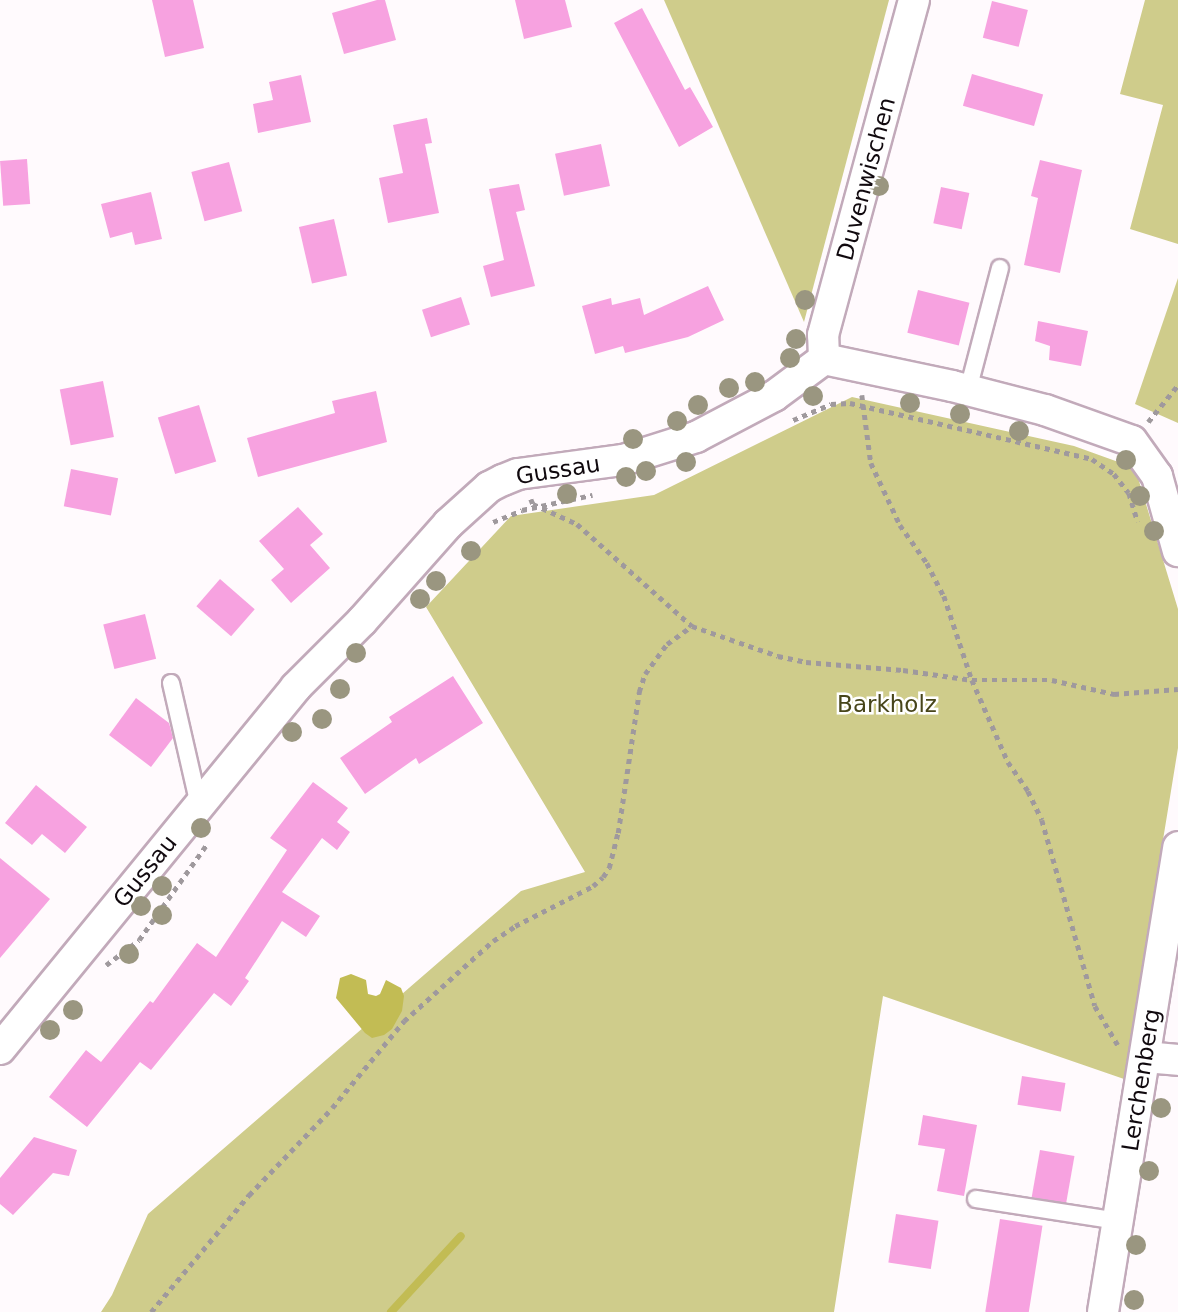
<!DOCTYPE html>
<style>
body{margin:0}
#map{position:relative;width:1178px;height:1312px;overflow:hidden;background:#fffafd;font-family:"DejaVu Sans",sans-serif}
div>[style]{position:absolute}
.green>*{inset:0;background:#cfcc8b}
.water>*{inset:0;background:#c2bc54}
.stream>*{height:8px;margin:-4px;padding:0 4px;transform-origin:4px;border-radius:4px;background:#c2bc54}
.building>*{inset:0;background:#f7a2e0;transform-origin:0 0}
.path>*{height:4.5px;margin-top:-2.25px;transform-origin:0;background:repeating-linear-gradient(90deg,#9f999d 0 5px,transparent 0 10px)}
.roads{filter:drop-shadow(2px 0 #c2aaba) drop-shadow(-2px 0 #c2aaba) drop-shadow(0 2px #c2aaba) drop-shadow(0 -2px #c2aaba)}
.service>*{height:16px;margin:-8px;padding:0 8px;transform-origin:8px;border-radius:8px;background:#fff}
.minor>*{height:30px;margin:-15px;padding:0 15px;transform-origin:15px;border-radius:15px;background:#fff}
.trees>*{width:20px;height:20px;margin:-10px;border-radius:50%;background:#9a9680}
span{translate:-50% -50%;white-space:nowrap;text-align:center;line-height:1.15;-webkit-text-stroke:5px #fff;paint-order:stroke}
.street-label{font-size:23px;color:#10090e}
.park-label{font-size:23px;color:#47451a}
</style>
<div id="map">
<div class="green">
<i style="clip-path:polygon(664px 0,889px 0,804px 322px)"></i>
<i style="clip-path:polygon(1145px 0,1178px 0,1178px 244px,1130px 229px,1163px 105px,1120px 94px)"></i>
<i style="clip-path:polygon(1178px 278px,1178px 423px,1135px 404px)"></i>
<i style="clip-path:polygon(852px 397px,1074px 446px,1135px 468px,1178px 609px,1178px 748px,1124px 1079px,883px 996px,834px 1312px,101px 1312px,112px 1295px,148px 1214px,521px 891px,585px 872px,426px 607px,511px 516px,654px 495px)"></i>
</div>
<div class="water">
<i style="clip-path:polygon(351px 974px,366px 980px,368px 994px,376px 996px,380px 994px,386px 980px,401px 988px,404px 996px,402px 1011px,392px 1029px,384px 1035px,372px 1038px,365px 1033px,336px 998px,340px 978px)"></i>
</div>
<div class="stream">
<i style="left:391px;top:1312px;width:103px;rotate:-47.4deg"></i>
</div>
<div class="building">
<i style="clip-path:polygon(152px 0,193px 0,204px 48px,165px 57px)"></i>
<i style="clip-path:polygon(377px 0,385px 0,396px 40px,344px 54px,332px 13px)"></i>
<i style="clip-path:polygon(515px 0,565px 0,572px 27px,524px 39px)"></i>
<i style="left:992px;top:1px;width:37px;height:38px;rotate:14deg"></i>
<i style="clip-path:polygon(642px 8px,685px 90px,690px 87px,713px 127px,679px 147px,614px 23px)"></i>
<i style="left:972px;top:74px;width:74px;height:33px;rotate:16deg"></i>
<i style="clip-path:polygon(301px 75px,311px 122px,258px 133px,253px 104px,273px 100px,269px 82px)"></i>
<i style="clip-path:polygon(427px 118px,432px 143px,425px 144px,439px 213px,388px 223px,379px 178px,403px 173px,393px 125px)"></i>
<i style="left:601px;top:144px;width:43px;height:47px;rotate:78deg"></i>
<i style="left:27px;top:159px;width:45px;height:27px;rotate:86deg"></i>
<i style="clip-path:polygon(1040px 160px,1082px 170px,1060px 273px,1024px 265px,1038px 198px,1031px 196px)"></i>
<i style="left:229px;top:162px;width:51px;height:39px;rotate:75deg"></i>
<i style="clip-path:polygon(519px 184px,525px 210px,516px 212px,535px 286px,491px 297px,483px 266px,504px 260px,489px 189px)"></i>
<i style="left:941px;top:187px;width:29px;height:37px;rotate:12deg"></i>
<i style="clip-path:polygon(151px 192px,162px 239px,135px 245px,132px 232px,110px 238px,101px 204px)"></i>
<i style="left:334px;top:219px;width:58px;height:36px;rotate:77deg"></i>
<i style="clip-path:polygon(708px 286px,724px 320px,688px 337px,625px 353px,623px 346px,595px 354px,582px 306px,611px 298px,612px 305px,640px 298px,644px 315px)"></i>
<i style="left:918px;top:290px;width:53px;height:44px;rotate:14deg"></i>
<i style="left:461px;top:297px;width:29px;height:41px;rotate:72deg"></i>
<i style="clip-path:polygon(1038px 321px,1088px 331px,1081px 366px,1049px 360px,1050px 346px,1035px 341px)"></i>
<i style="left:103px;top:381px;width:57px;height:44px;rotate:79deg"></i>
<i style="clip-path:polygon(376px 391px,387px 442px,258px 477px,247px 438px,335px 413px,332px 401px)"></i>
<i style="left:199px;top:405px;width:59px;height:43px;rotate:73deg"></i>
<i style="left:71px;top:469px;width:48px;height:38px;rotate:11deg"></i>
<i style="clip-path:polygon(298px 507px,323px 534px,310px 545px,330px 568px,291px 603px,271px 580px,284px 569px,259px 541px)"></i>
<i style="left:220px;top:579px;width:46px;height:36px;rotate:41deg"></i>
<i style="left:145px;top:614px;width:46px;height:43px;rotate:76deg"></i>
<i style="clip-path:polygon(453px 676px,483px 723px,419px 764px,416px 758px,365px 794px,340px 758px,392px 722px,389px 717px)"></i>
<i style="clip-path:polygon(136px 698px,169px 723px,173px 738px,151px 767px,109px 735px)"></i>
<i style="clip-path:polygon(313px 782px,348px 808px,337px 822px,350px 832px,337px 850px,322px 838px,282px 892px,320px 916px,306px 937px,282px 921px,245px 978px,249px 981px,231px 1006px,214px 993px,151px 1070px,140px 1062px,87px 1127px,49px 1097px,86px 1050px,101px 1062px,150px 1001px,153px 1003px,197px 943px,216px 957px,287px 850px,270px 838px)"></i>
<i style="clip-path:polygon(36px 785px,87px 827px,65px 853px,42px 834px,32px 845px,5px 823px)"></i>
<i style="clip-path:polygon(0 858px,50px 899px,0 958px)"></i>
<i style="left:1022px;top:1076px;width:44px;height:29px;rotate:9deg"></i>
<i style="clip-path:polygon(923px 1115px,977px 1125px,964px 1196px,937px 1191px,945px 1149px,918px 1145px)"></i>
<i style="clip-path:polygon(34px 1137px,77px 1150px,69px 1176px,53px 1173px,13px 1215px,0 1204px,0 1178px)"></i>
<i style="left:1040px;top:1150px;width:35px;height:48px;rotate:10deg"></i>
<i style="left:896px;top:1214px;width:43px;height:49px;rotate:9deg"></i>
<i style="left:1000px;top:1219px;width:43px;height:94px;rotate:9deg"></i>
</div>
<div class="path">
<i style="left:862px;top:395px;width:69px;rotate:82.5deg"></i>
<i style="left:871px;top:463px;width:68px;rotate:64.9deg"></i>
<i style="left:900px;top:525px;width:47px;rotate:54.6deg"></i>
<i style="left:927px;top:563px;width:37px;rotate:63deg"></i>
<i style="left:944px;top:596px;width:89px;rotate:71.6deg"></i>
<i style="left:972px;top:680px;width:90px;rotate:66.3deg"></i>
<i style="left:1008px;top:762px;width:35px;rotate:55deg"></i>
<i style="left:1028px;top:791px;width:32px;rotate:64deg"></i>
<i style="left:1042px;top:820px;width:193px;rotate:74.1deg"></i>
<i style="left:1095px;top:1006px;width:45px;rotate:59.5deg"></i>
<i style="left:793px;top:420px;width:41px;rotate:-22.8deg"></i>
<i style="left:831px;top:404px;width:19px;rotate:-3deg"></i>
<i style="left:850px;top:403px;width:248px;rotate:13deg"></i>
<i style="left:1092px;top:459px;width:27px;rotate:34deg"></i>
<i style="left:1114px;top:474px;width:24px;rotate:52deg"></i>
<i style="left:1129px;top:493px;width:30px;rotate:73deg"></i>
<i style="left:1148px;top:422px;width:48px;rotate:-51deg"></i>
<i style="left:531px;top:499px;width:5px;rotate:68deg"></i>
<i style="left:533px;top:504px;width:48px;rotate:24.4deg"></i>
<i style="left:577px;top:524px;width:154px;rotate:41.6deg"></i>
<i style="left:692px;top:626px;width:91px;rotate:19.2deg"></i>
<i style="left:778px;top:656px;width:29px;rotate:12deg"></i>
<i style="left:806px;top:662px;width:97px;rotate:4.7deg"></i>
<i style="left:903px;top:670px;width:70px;rotate:8.2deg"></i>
<i style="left:972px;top:680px;width:80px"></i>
<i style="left:1052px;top:680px;width:64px;rotate:12.7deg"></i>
<i style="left:1114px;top:694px;width:64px;rotate:-4.5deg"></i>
<i style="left:493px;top:522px;width:31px;rotate:-22deg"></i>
<i style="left:522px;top:510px;width:72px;rotate:-12.1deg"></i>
<i style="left:106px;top:965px;width:41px;rotate:-37.1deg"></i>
<i style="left:139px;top:940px;width:118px;rotate:-54.7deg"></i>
<i style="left:151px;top:1312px;width:153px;rotate:-50.1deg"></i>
<i style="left:249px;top:1195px;width:120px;rotate:-46.3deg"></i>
<i style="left:332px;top:1108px;width:113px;rotate:-50.4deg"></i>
<i style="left:404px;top:1021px;width:120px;rotate:-42deg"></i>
<i style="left:493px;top:941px;width:27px;rotate:-34deg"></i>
<i style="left:515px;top:926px;width:88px;rotate:-27.1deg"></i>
<i style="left:593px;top:886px;width:13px;rotate:-42deg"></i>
<i style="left:603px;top:877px;width:11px;rotate:-56deg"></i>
<i style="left:609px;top:868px;width:36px;rotate:-76deg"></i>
<i style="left:618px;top:833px;width:143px;rotate:-81.5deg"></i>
<i style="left:639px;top:692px;width:19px;rotate:-72deg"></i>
<i style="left:645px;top:674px;width:37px;rotate:-54deg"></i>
<i style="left:667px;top:644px;width:31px;rotate:-36deg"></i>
</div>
<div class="roads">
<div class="service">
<i style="left:968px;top:390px;width:126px;rotate:-75.3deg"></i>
<i style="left:171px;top:683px;width:125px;rotate:77.1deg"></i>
<i style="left:976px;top:1199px;width:144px;rotate:8.8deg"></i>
</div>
<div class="minor">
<i style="left:824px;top:359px;width:24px;rotate:-92deg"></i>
<i style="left:823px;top:335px;width:347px;rotate:-74.8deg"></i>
<i style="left:0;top:1049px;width:468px;rotate:-50.7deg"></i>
<i style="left:296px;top:687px;width:93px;rotate:-45deg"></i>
<i style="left:362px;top:621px;width:130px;rotate:-48.4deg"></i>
<i style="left:448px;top:524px;width:55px;rotate:-42.1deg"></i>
<i style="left:489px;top:487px;width:16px;rotate:-27deg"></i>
<i style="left:503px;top:480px;width:16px;rotate:-22deg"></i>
<i style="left:518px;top:474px;width:106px;rotate:-7.6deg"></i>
<i style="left:623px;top:460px;width:77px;rotate:-17.5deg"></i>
<i style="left:696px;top:437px;width:88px;rotate:-27.7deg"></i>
<i style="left:774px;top:396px;width:62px;rotate:-36.5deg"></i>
<i style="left:824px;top:359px;width:131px;rotate:11.9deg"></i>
<i style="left:952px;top:386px;width:96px;rotate:14.5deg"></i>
<i style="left:1045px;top:410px;width:92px;rotate:19.6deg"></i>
<i style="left:1132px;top:441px;width:43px;rotate:54.5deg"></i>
<i style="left:1157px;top:476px;width:78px;rotate:74.4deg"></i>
<i style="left:1145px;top:1057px;width:33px;rotate:5deg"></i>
<i style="left:1103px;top:1312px;width:471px;rotate:-80.8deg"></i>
</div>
</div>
<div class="trees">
<i style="left:879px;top:186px"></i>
<i style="left:805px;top:300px"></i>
<i style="left:796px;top:339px"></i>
<i style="left:790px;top:358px"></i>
<i style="left:755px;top:382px"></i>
<i style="left:729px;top:388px"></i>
<i style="left:813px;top:396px"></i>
<i style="left:910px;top:403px"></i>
<i style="left:698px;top:405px"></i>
<i style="left:960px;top:414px"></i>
<i style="left:677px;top:421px"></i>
<i style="left:1019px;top:431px"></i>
<i style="left:633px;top:439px"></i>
<i style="left:1126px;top:460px"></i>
<i style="left:686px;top:462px"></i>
<i style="left:646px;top:471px"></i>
<i style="left:626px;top:477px"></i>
<i style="left:567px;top:494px"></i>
<i style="left:1140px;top:496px"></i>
<i style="left:1154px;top:531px"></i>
<i style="left:471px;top:551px"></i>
<i style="left:436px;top:581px"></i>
<i style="left:420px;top:599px"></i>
<i style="left:356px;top:653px"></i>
<i style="left:340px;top:689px"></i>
<i style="left:322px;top:719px"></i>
<i style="left:292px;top:732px"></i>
<i style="left:201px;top:828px"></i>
<i style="left:162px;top:886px"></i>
<i style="left:141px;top:906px"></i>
<i style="left:162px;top:915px"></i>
<i style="left:129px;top:954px"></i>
<i style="left:73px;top:1010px"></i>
<i style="left:50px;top:1030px"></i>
<i style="left:1161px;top:1108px"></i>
<i style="left:1149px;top:1171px"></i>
<i style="left:1136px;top:1245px"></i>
<i style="left:1134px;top:1300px"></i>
</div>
<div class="street-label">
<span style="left:866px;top:179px;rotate:-75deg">Duvenwischen</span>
<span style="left:558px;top:470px;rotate:-9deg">Gussau</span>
<span style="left:145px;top:871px;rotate:-51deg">Gussau</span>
<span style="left:1141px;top:1080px;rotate:-81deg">Lerchenberg</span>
</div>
<div class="park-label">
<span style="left:887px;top:704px">Barkholz</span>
</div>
</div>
